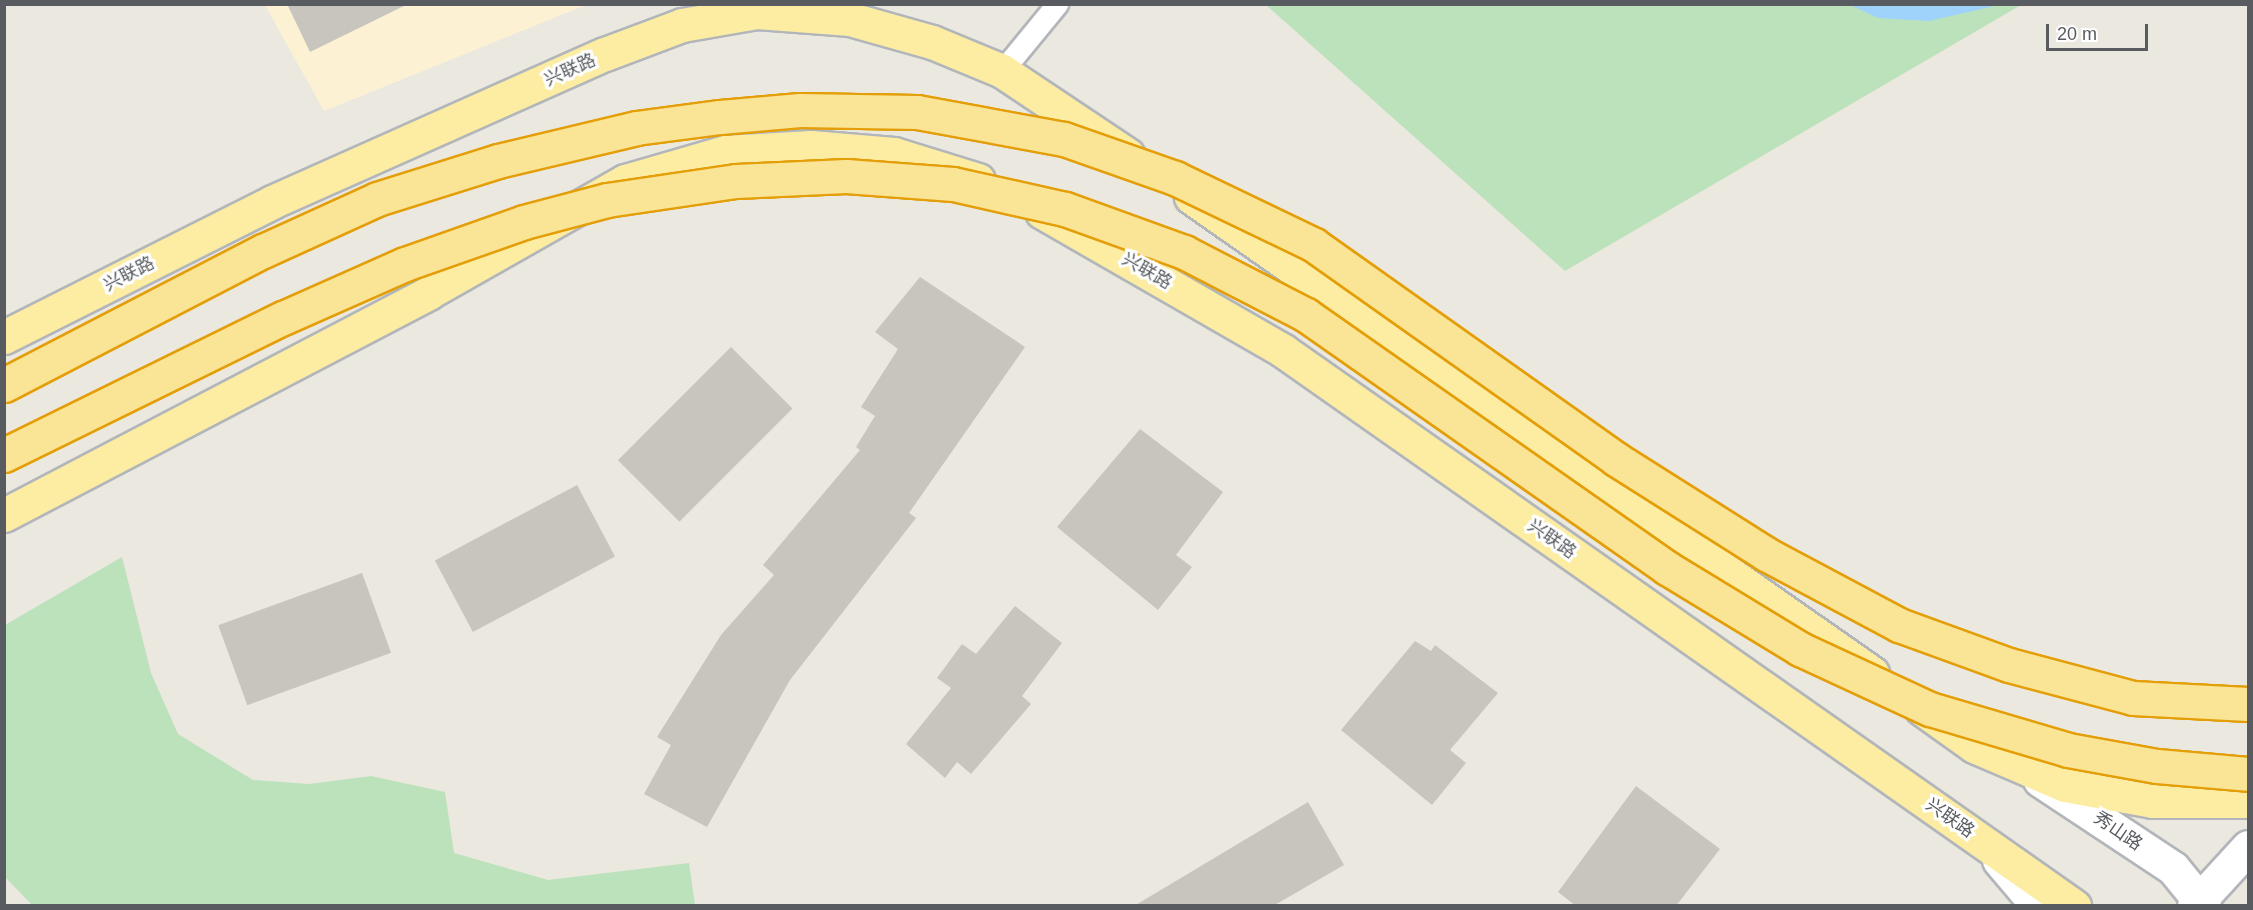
<!DOCTYPE html>
<meta charset="utf-8">
<style>
body{margin:0}
#map{position:relative;width:2253px;height:910px;overflow:hidden;background:#ebe8df;font-family:Arial,"Noto Sans SC",sans-serif}
div>[style]{position:absolute}
.commercial>*{inset:0;background:#fcf2d3}
.green>*{inset:0;background:#bce2bc}
.water>*{inset:0;background:#9fd3fc}
.building>*{inset:0;background:#c8c5bf;transform-origin:0 0}
.roads{filter:drop-shadow(2px 0 #b2b6ba) drop-shadow(-2px 0 #b2b6ba) drop-shadow(0 2px #b2b6ba) drop-shadow(0 -2px #b2b6ba)}
.service>*{height:21px;margin:-10.5px;padding:0 10.5px;transform-origin:10.5px;border-radius:10.5px;background:#fff}
.secondary>*{height:33px;margin:-16.5px;padding:0 16.5px;transform-origin:16.5px;border-radius:16.5px;background:#fff}
.primary>*{height:33px;margin:-16.5px;padding:0 16.5px;transform-origin:16.5px;border-radius:16.5px;background:#fceda3}
.bridges{filter:drop-shadow(2px 0 #e39e08) drop-shadow(-2px 0 #e39e08) drop-shadow(0 2px #e39e08) drop-shadow(0 -2px #e39e08)}
.trunk-bridge>*{height:33px;margin:-16.5px;padding:0 16.5px;transform-origin:16.5px;border-radius:16.5px;background:#fae496}
span{translate:-50% -50%;white-space:nowrap;text-align:center;line-height:1.15;-webkit-text-stroke:6px #fff;paint-order:stroke}
.street-label{font-size:18px;color:#585c60}
.frame{position:absolute;inset:0;border:6px solid #585c60;pointer-events:none}
.scale{position:absolute;left:2046px;top:24px;width:102px;height:27px;box-sizing:border-box;border:3px solid #585c60;border-top:0;padding-left:8px;font-size:18px;line-height:21px;white-space:nowrap;color:#585c60;-webkit-text-stroke:4px #fff;paint-order:stroke}
</style>
<div id="map">
<div class="commercial">
<i style="clip-path:polygon(265px 5px,586px 5px,324px 111px)"></i>
</div>
<div class="green">
<i style="clip-path:polygon(1266px 5px,2021px 5px,1565px 271px)"></i>
<i style="clip-path:polygon(122px 557px,151px 673px,178px 734px,253px 780px,309px 784px,371px 776px,445px 792px,454px 853px,548px 880px,689px 863px,695px 905px,32px 905px,5px 877px,5px 625px)"></i>
</div>
<div class="water">
<i style="clip-path:polygon(1850px 5px,1999px 5px,1929px 21px,1878px 18px)"></i>
</div>
<div class="building">
<i style="clip-path:polygon(287px 4px,408px 4px,310px 52px)"></i>
<i style="clip-path:polygon(920px 277px,1025px 347px,909px 513px,916px 518px,790px 680px,707px 827px,644px 794px,671px 745px,657px 737px,721px 635px,774px 575px,763px 565px,860px 450px,856px 447px,875px 416px,861px 407px,898px 349px,875px 332px)"></i>
<i style="left:731px;top:347px;width:87px;height:160px;rotate:45deg"></i>
<i style="clip-path:polygon(1140px 429px,1223px 492px,1176px 555px,1192px 567px,1158px 610px,1057px 527px)"></i>
<i style="left:577px;top:485px;width:81px;height:161px;rotate:62deg"></i>
<i style="left:362px;top:573px;width:85px;height:153px;rotate:70deg"></i>
<i style="clip-path:polygon(1015px 606px,1062px 643px,1022px 696px,1031px 704px,971px 774px,957px 762px,945px 778px,906px 744px,951px 688px,937px 678px,962px 644px,976px 654px)"></i>
<i style="clip-path:polygon(1415px 641px,1431px 651px,1435px 645px,1498px 693px,1450px 750px,1466px 763px,1432px 805px,1341px 730px)"></i>
<i style="clip-path:polygon(1636px 786px,1720px 849px,1676px 906px,1576px 906px,1558px 892px)"></i>
<i style="clip-path:polygon(1308px 802px,1344px 865px,1273px 906px,1134px 906px)"></i>
</div>
<div class="roads">
<div class="service">
<i style="left:1002px;top:71px;width:87px;rotate:-50.6deg"></i>
</div>
<div class="secondary">
<i style="left:2040px;top:780px;width:159px;rotate:33.5deg"></i>
<i style="left:2173px;top:868px;width:49px;rotate:50.8deg"></i>
<i style="left:1999px;top:860px;width:60px;rotate:49.7deg"></i>
<i style="left:2194px;top:906px;width:80px;rotate:-47.5deg"></i>
</div>
<div class="primary">
<i style="left:1191px;top:197px;width:831px;rotate:34.95deg"></i>
<i style="left:1042px;top:212px;width:277px;rotate:29.9deg"></i>
<i style="left:1282px;top:350px;width:968px;rotate:35.07deg"></i>
<i style="left:4px;top:337px;width:300px;rotate:-26.7deg"></i>
<i style="left:272px;top:202px;width:364px;rotate:-24deg"></i>
<i style="left:605px;top:54px;width:82px;rotate:-20.6deg"></i>
<i style="left:682px;top:25px;width:76px;rotate:-9.8deg"></i>
<i style="left:757px;top:12px;width:93px;rotate:4.3deg"></i>
<i style="left:850px;top:19px;width:85px;rotate:15.7deg"></i>
<i style="left:932px;top:42px;width:76px;rotate:22.5deg"></i>
<i style="left:1002px;top:71px;width:151px;rotate:33.7deg"></i>
<i style="left:4px;top:515px;width:479px;rotate:-27.6deg"></i>
<i style="left:428px;top:293px;width:227px;rotate:-29.6deg"></i>
<i style="left:625px;top:181px;width:104px;rotate:-16.2deg"></i>
<i style="left:725px;top:152px;width:86px;rotate:-3.3deg"></i>
<i style="left:811px;top:147px;width:83px;rotate:4.8deg"></i>
<i style="left:894px;top:154px;width:88px;rotate:17.2deg"></i>
<i style="left:1921px;top:708px;width:65px;rotate:35.6deg"></i>
<i style="left:1974px;top:746px;width:99px;rotate:23.2deg"></i>
<i style="left:2065px;top:785px;width:88px;rotate:10.4deg"></i>
<i style="left:2152px;top:801px;width:96px"></i>
</div>
</div>
<div class="bridges">
<div class="trunk-bridge">
<i style="left:4px;top:385px;width:292px;rotate:-27.4deg"></i>
<i style="left:263px;top:251px;width:125px;rotate:-24.5deg"></i>
<i style="left:377px;top:199px;width:127px;rotate:-17.4deg"></i>
<i style="left:498px;top:161px;width:142px;rotate:-13.4deg"></i>
<i style="left:636px;top:128px;width:85px;rotate:-7.5deg"></i>
<i style="left:720px;top:117px;width:80px;rotate:-5deg"></i>
<i style="left:800px;top:110px;width:117px;rotate:1deg"></i>
<i style="left:917px;top:112px;width:149px;rotate:10.4deg"></i>
<i style="left:1064px;top:139px;width:118px;rotate:19.4deg"></i>
<i style="left:1175px;top:178px;width:154px;rotate:25.7deg"></i>
<i style="left:1314px;top:245px;width:370px;rotate:35.3deg"></i>
<i style="left:1616px;top:459px;width:178px;rotate:32.3deg"></i>
<i style="left:1766px;top:554px;width:151px;rotate:28.1deg"></i>
<i style="left:1899px;top:625px;width:117px;rotate:20deg"></i>
<i style="left:2009px;top:665px;width:128px;rotate:14.9deg"></i>
<i style="left:2133px;top:698px;width:115px;rotate:3deg"></i>
<i style="left:4px;top:455px;width:311px;rotate:-26.2deg"></i>
<i style="left:283px;top:318px;width:133px;rotate:-23.9deg"></i>
<i style="left:405px;top:264px;width:126px;rotate:-19.4deg"></i>
<i style="left:524px;top:222px;width:86px;rotate:-14.8deg"></i>
<i style="left:607px;top:200px;width:130px;rotate:-8.4deg"></i>
<i style="left:736px;top:181px;width:110px;rotate:-2.6deg"></i>
<i style="left:846px;top:176px;width:107px;rotate:4.3deg"></i>
<i style="left:953px;top:184px;width:115px;rotate:12.6deg"></i>
<i style="left:1065px;top:209px;width:127px;rotate:19.9deg"></i>
<i style="left:1184px;top:252px;width:137px;rotate:27.3deg"></i>
<i style="left:1306px;top:315px;width:441px;rotate:35deg"></i>
<i style="left:1667px;top:568px;width:156px;rotate:31.3deg"></i>
<i style="left:1800px;top:649px;width:143px;rotate:24.8deg"></i>
<i style="left:1930px;top:709px;width:144px;rotate:16.5deg"></i>
<i style="left:2068px;top:750px;width:90px;rotate:10.2deg"></i>
<i style="left:2157px;top:766px;width:91px;rotate:5deg"></i>
</div>
</div>
<div class="street-label">
<span style="left:570px;top:70px;rotate:-24deg">兴联路</span>
<span style="left:1147px;top:271px;rotate:30deg">兴联路</span>
<span style="left:129px;top:274px;rotate:-27deg">兴联路</span>
<span style="left:1552px;top:539px;rotate:35deg">兴联路</span>
<span style="left:1950px;top:818px;rotate:35deg">兴联路</span>
<span style="left:2118px;top:831px;rotate:34deg">秀山路</span>
</div>
<div class="frame"></div>
<div class="scale">20 m</div>
</div>
